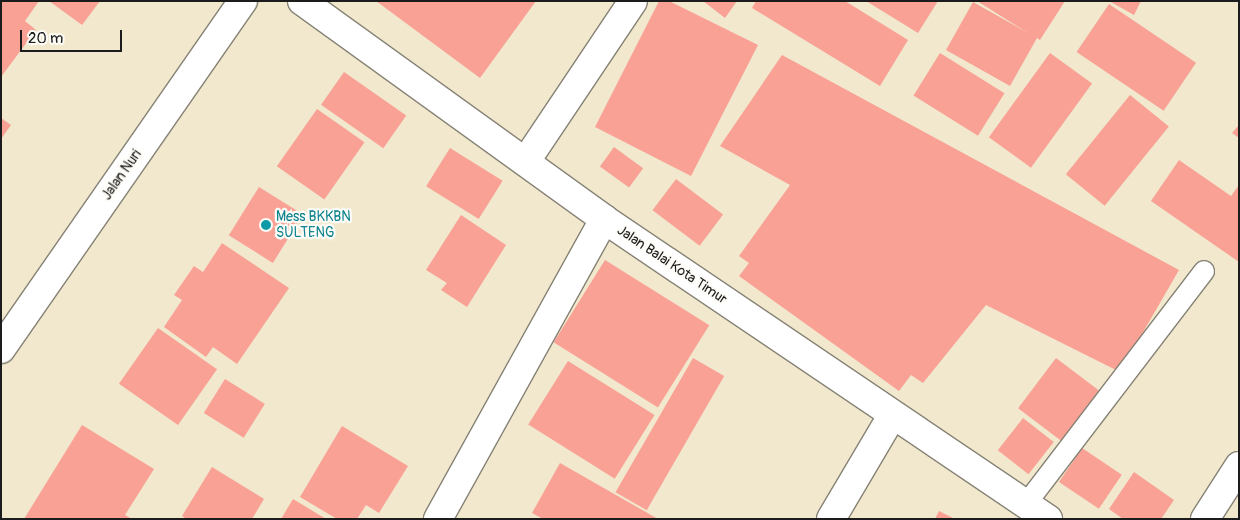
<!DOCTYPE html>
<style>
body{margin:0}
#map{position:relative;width:1240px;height:520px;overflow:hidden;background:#f1e8ce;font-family:Pangolin,sans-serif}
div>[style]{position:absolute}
.building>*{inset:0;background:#f9a195;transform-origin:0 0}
.roads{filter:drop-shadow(1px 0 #868275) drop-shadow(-1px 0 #868275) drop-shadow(0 1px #868275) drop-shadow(0 -1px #868275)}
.service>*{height:20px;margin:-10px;padding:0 10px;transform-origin:10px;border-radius:10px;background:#fff}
.minor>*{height:28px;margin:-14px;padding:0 14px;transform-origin:14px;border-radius:14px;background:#fff}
.dots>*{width:14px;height:14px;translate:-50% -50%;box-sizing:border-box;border:2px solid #fdfcf7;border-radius:50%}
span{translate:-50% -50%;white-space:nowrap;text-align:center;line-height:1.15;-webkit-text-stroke:4.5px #fdfcf7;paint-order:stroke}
.street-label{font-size:14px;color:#1c1c1c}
.culture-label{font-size:14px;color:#0d838f}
.left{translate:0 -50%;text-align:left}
.frame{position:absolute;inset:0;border:2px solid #1c1c1c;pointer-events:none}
.scale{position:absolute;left:20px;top:30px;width:102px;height:22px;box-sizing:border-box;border:2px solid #1c1c1c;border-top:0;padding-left:6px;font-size:15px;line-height:18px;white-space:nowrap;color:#1c1c1c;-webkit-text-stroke:4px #fdfcf7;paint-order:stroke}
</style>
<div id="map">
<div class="building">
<i style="clip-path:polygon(1px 1px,39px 1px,25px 21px,36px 30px,1px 77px)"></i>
<i style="clip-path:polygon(49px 1px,100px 1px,82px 25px)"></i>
<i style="clip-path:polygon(376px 1px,536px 1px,480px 78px)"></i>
<i style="clip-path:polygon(659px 1px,669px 1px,758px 45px,691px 176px,595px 127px)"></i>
<i style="clip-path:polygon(703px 1px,737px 1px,725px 18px)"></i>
<i style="clip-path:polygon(756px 1px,845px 1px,908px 40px,880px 86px,752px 8px)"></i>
<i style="clip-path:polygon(866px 1px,938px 1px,918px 33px)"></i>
<i style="clip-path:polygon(977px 1px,1065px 1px,1040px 40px,1037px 38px,1010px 86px,946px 50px,973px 2px,1028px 33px)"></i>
<i style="clip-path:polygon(1109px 1px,1141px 1px,1134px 15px)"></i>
<i style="left:1109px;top:4px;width:105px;height:58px;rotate:34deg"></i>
<i style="left:940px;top:53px;width:76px;height:50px;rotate:32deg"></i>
<i style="left:1050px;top:53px;width:52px;height:104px;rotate:36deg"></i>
<i style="clip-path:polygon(782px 55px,1179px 270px,1120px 372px,986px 305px,923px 383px,911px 375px,899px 391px,739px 276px,749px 263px,739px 256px,790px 185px,720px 146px)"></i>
<i style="left:344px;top:72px;width:76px;height:40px;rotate:35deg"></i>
<i style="left:1130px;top:95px;width:50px;height:102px;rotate:39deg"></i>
<i style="left:317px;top:109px;width:58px;height:70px;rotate:35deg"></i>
<i style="clip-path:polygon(1px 118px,11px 125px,1px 139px)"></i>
<i style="clip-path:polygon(1239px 125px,1239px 138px,1232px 133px)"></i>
<i style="left:614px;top:147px;width:36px;height:24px;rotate:36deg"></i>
<i style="left:450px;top:148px;width:62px;height:45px;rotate:32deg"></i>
<i style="clip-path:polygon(1179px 160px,1231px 196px,1239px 185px,1239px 262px,1151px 201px)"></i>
<i style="left:676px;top:179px;width:59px;height:39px;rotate:37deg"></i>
<i style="left:259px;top:187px;width:52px;height:57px;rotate:32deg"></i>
<i style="clip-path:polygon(461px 215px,506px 245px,467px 307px,441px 290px,447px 283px,426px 270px)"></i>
<i style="clip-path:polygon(222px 243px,289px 288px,237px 364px,213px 347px,206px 357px,164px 327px,182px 300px,174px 295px,194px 266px,203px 272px)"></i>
<i style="left:605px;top:260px;width:123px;height:97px;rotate:32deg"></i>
<i style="left:158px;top:328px;width:72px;height:68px;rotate:35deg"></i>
<i style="left:693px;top:358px;width:36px;height:155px;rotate:30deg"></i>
<i style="left:1056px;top:358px;width:58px;height:63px;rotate:37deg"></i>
<i style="left:568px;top:361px;width:102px;height:75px;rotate:32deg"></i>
<i style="left:225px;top:379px;width:47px;height:40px;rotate:32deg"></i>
<i style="left:1023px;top:418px;width:39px;height:41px;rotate:38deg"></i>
<i style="clip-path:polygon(82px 425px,154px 469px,125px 515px,132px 519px,24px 519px)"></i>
<i style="clip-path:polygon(342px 426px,408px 466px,379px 513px,366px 505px,357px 519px,337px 519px,300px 497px)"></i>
<i style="left:1082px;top:448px;width:48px;height:41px;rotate:34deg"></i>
<i style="clip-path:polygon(560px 463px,658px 519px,543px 519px,532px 513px)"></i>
<i style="clip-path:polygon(212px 467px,264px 499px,252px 519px,186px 519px,182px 516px)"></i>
<i style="clip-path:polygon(1134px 472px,1174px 500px,1161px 519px,1123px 519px,1109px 509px)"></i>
<i style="clip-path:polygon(293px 499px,326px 519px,281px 519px)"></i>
<i style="clip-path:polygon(939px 511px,955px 519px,935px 519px)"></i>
</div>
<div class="roads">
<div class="service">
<i style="left:1026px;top:504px;width:293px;rotate:-52.6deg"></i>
</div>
<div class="minor">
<i style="left:302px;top:1px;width:372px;rotate:35.8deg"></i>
<i style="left:604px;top:219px;width:536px;rotate:34.05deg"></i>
<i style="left:526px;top:161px;width:192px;rotate:-56.2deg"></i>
<i style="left:1px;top:349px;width:424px;rotate:-55.2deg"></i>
<i style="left:438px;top:519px;width:343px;rotate:-61deg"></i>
<i style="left:831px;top:519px;width:120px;rotate:-59.4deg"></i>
<i style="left:1205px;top:519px;width:63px;rotate:-57.3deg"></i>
</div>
</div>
<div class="dots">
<i style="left:266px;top:225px;background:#0f9aa8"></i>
</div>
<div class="street-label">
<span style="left:122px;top:175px;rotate:-55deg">Jalan Nuri</span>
<span style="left:672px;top:265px;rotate:34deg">Jalan Balai Kota Timur</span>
</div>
<div class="culture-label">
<span class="left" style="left:276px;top:225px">Mess BKKBN<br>SULTENG</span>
</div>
<div class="frame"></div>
<div class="scale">20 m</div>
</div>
